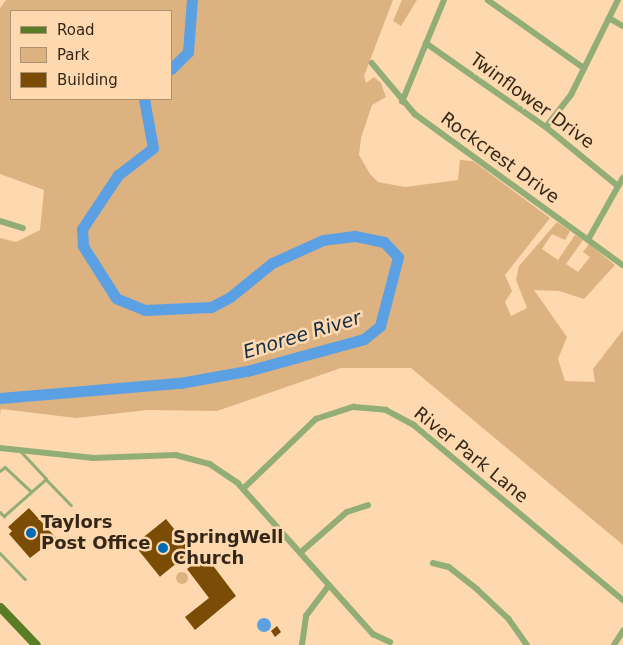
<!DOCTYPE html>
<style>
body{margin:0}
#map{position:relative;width:623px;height:645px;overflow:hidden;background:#fed9b0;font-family:"DejaVu Sans",sans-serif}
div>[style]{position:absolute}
.green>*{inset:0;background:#ddb281}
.round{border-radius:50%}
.water>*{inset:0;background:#5ba0e3}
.river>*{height:11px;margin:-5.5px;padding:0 5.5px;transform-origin:5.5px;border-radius:5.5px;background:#5ba0e3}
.building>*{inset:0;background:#7a4c05;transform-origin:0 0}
.service>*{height:2.5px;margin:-1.25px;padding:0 1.25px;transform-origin:1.25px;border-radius:1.25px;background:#92ad76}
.minor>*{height:5.5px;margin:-2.75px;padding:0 2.75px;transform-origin:2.75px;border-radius:2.75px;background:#92ad76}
.primary>*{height:9px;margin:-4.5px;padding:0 4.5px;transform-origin:4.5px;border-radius:4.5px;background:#587d24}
.dots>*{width:14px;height:14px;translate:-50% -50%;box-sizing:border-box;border:2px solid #fed9b0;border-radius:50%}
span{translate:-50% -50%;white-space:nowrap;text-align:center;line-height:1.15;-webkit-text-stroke:5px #fed9b0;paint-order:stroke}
.street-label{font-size:18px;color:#352717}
.poi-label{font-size:18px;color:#352717;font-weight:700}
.left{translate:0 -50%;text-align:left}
.water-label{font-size:19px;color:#0f2c47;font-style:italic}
.legend{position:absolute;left:10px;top:10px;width:162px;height:90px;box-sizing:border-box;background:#fed9b0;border:1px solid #ae9273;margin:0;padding:6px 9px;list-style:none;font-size:15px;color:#352717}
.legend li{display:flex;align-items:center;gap:10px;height:25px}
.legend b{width:25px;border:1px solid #ae9273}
</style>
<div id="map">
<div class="green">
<i style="clip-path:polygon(evenodd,6px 0,393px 0,364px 76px,366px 83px,374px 77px,381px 83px,386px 97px,372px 105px,361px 138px,359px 155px,370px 174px,378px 182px,405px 187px,458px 180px,460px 160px,473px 161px,550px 218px,505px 275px,512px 291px,505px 302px,511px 316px,527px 308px,516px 280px,519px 266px,557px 222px,570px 231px,565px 240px,552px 234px,542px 249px,558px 260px,575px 235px,583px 240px,566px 264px,578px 272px,590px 257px,583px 252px,589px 244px,615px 265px,584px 299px,559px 291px,534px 290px,567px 337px,558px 359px,565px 381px,595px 382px,593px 369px,623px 330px,623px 545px,411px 368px,341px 368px,217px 411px,148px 410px,76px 418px,1px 409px,0 415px,0 238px,16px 242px,40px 230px,44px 190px,0 174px,0 8px,6px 0,11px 11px,171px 11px,171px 99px,11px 99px,11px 11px)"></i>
<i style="clip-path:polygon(402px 0,417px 0,401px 26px,393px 21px)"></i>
<i class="round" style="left:176px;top:572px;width:12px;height:12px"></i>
</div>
<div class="water">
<i class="round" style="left:257px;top:618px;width:14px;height:14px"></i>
</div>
<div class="river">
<i style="left:171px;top:69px;width:24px;rotate:-45deg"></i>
<i style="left:188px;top:52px;width:52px;rotate:-85.6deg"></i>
<i style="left:0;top:398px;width:181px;rotate:-4.8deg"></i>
<i style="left:180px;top:383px;width:68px;rotate:-10.2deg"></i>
<i style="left:247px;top:371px;width:121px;rotate:-15.3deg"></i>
<i style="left:364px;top:339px;width:21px;rotate:-39deg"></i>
<i style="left:380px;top:326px;width:71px;rotate:-75.4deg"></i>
<i style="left:398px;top:257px;width:21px;rotate:-133deg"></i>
<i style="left:384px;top:242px;width:30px;rotate:-168deg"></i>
<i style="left:355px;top:236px;width:32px;rotate:173deg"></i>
<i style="left:323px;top:240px;width:56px;rotate:155.7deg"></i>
<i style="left:272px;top:263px;width:54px;rotate:141deg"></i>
<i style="left:230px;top:297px;width:21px;rotate:152deg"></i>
<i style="left:211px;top:307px;width:66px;rotate:177.4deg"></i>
<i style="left:145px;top:310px;width:31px;rotate:-158deg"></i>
<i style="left:116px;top:298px;width:62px;rotate:-122.4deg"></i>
<i style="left:83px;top:246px;width:17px;rotate:-93deg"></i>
<i style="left:82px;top:229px;width:65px;rotate:-56.3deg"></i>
<i style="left:118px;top:175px;width:44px;rotate:-37.6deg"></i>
<i style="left:153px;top:148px;width:50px;rotate:-100.4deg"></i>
</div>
<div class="building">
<i style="clip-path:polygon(29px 508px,56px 538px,30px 558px,9px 534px,12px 531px,8px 527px)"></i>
<i style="left:166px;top:519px;width:41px;height:41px;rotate:51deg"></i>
<i style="clip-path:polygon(205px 555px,236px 596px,195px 630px,185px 617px,209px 598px,187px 569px)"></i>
<i style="clip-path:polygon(277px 626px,281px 632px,275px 637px,271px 631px)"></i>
</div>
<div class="service">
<i style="left:0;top:471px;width:6px;rotate:-39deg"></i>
<i style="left:5px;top:467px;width:35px;rotate:43deg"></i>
<i style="left:46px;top:479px;width:36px;rotate:46deg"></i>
<i style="left:0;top:512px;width:6px;rotate:45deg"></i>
<i style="left:4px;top:516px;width:56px;rotate:-41.4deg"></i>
<i style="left:46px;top:479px;width:38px;rotate:-133deg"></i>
<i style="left:0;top:553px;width:36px;rotate:46deg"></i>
</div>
<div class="minor">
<i style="left:488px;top:0;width:118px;rotate:35.3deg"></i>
<i style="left:609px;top:18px;width:16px;rotate:30deg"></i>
<i style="left:426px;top:43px;width:146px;rotate:35deg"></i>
<i style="left:546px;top:127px;width:93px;rotate:39.3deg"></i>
<i style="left:372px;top:63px;width:67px;rotate:49.9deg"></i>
<i style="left:415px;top:114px;width:257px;rotate:36deg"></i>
<i style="left:402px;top:102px;width:110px;rotate:-67.6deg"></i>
<i style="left:546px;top:127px;width:41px;rotate:-52deg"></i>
<i style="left:571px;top:95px;width:106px;rotate:-63.7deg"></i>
<i style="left:0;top:221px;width:24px;rotate:17deg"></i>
<i style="left:588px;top:240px;width:71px;rotate:-60.6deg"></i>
<i style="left:0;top:448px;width:94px;rotate:6.1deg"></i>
<i style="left:93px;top:458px;width:83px;rotate:-2.1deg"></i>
<i style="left:176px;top:455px;width:35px;rotate:15deg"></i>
<i style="left:210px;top:464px;width:34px;rotate:34deg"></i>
<i style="left:238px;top:483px;width:203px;rotate:48.2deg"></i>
<i style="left:373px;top:634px;width:19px;rotate:25deg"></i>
<i style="left:243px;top:489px;width:101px;rotate:-43.8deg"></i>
<i style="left:316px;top:419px;width:40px;rotate:-18deg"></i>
<i style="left:354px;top:407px;width:32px;rotate:5deg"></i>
<i style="left:386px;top:410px;width:32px;rotate:28deg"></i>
<i style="left:414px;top:425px;width:273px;rotate:39.9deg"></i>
<i style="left:300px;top:553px;width:62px;rotate:-41.1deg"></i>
<i style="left:347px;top:512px;width:22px;rotate:-18deg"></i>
<i style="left:433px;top:563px;width:16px;rotate:14deg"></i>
<i style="left:449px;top:567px;width:36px;rotate:38deg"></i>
<i style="left:477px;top:589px;width:44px;rotate:43.2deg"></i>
<i style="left:509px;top:619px;width:32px;rotate:55deg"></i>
<i style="left:302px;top:645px;width:29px;rotate:-82deg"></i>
<i style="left:306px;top:616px;width:38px;rotate:-53deg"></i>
<i style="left:614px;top:645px;width:17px;rotate:-57deg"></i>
</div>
<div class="primary">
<i style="left:0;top:607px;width:52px;rotate:46.5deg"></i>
</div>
<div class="dots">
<i style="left:31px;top:533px;background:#006ab5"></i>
<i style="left:163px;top:548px;background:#006ab5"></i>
</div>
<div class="street-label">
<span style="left:532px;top:101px;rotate:36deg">Twinflower Drive</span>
<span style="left:500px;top:158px;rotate:36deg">Rockcrest Drive</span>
<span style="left:471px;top:455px;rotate:39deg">River Park Lane</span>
</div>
<div class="poi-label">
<span class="left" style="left:41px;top:533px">Taylors<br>Post Office</span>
<span class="left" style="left:173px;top:548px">SpringWell<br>Church</span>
</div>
<div class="water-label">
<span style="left:302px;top:335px;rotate:-17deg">Enoree River</span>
</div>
<ul class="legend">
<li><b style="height:6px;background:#587d24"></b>Road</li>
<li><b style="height:14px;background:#ddb281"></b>Park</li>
<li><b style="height:14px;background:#7a4c05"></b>Building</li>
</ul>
</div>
